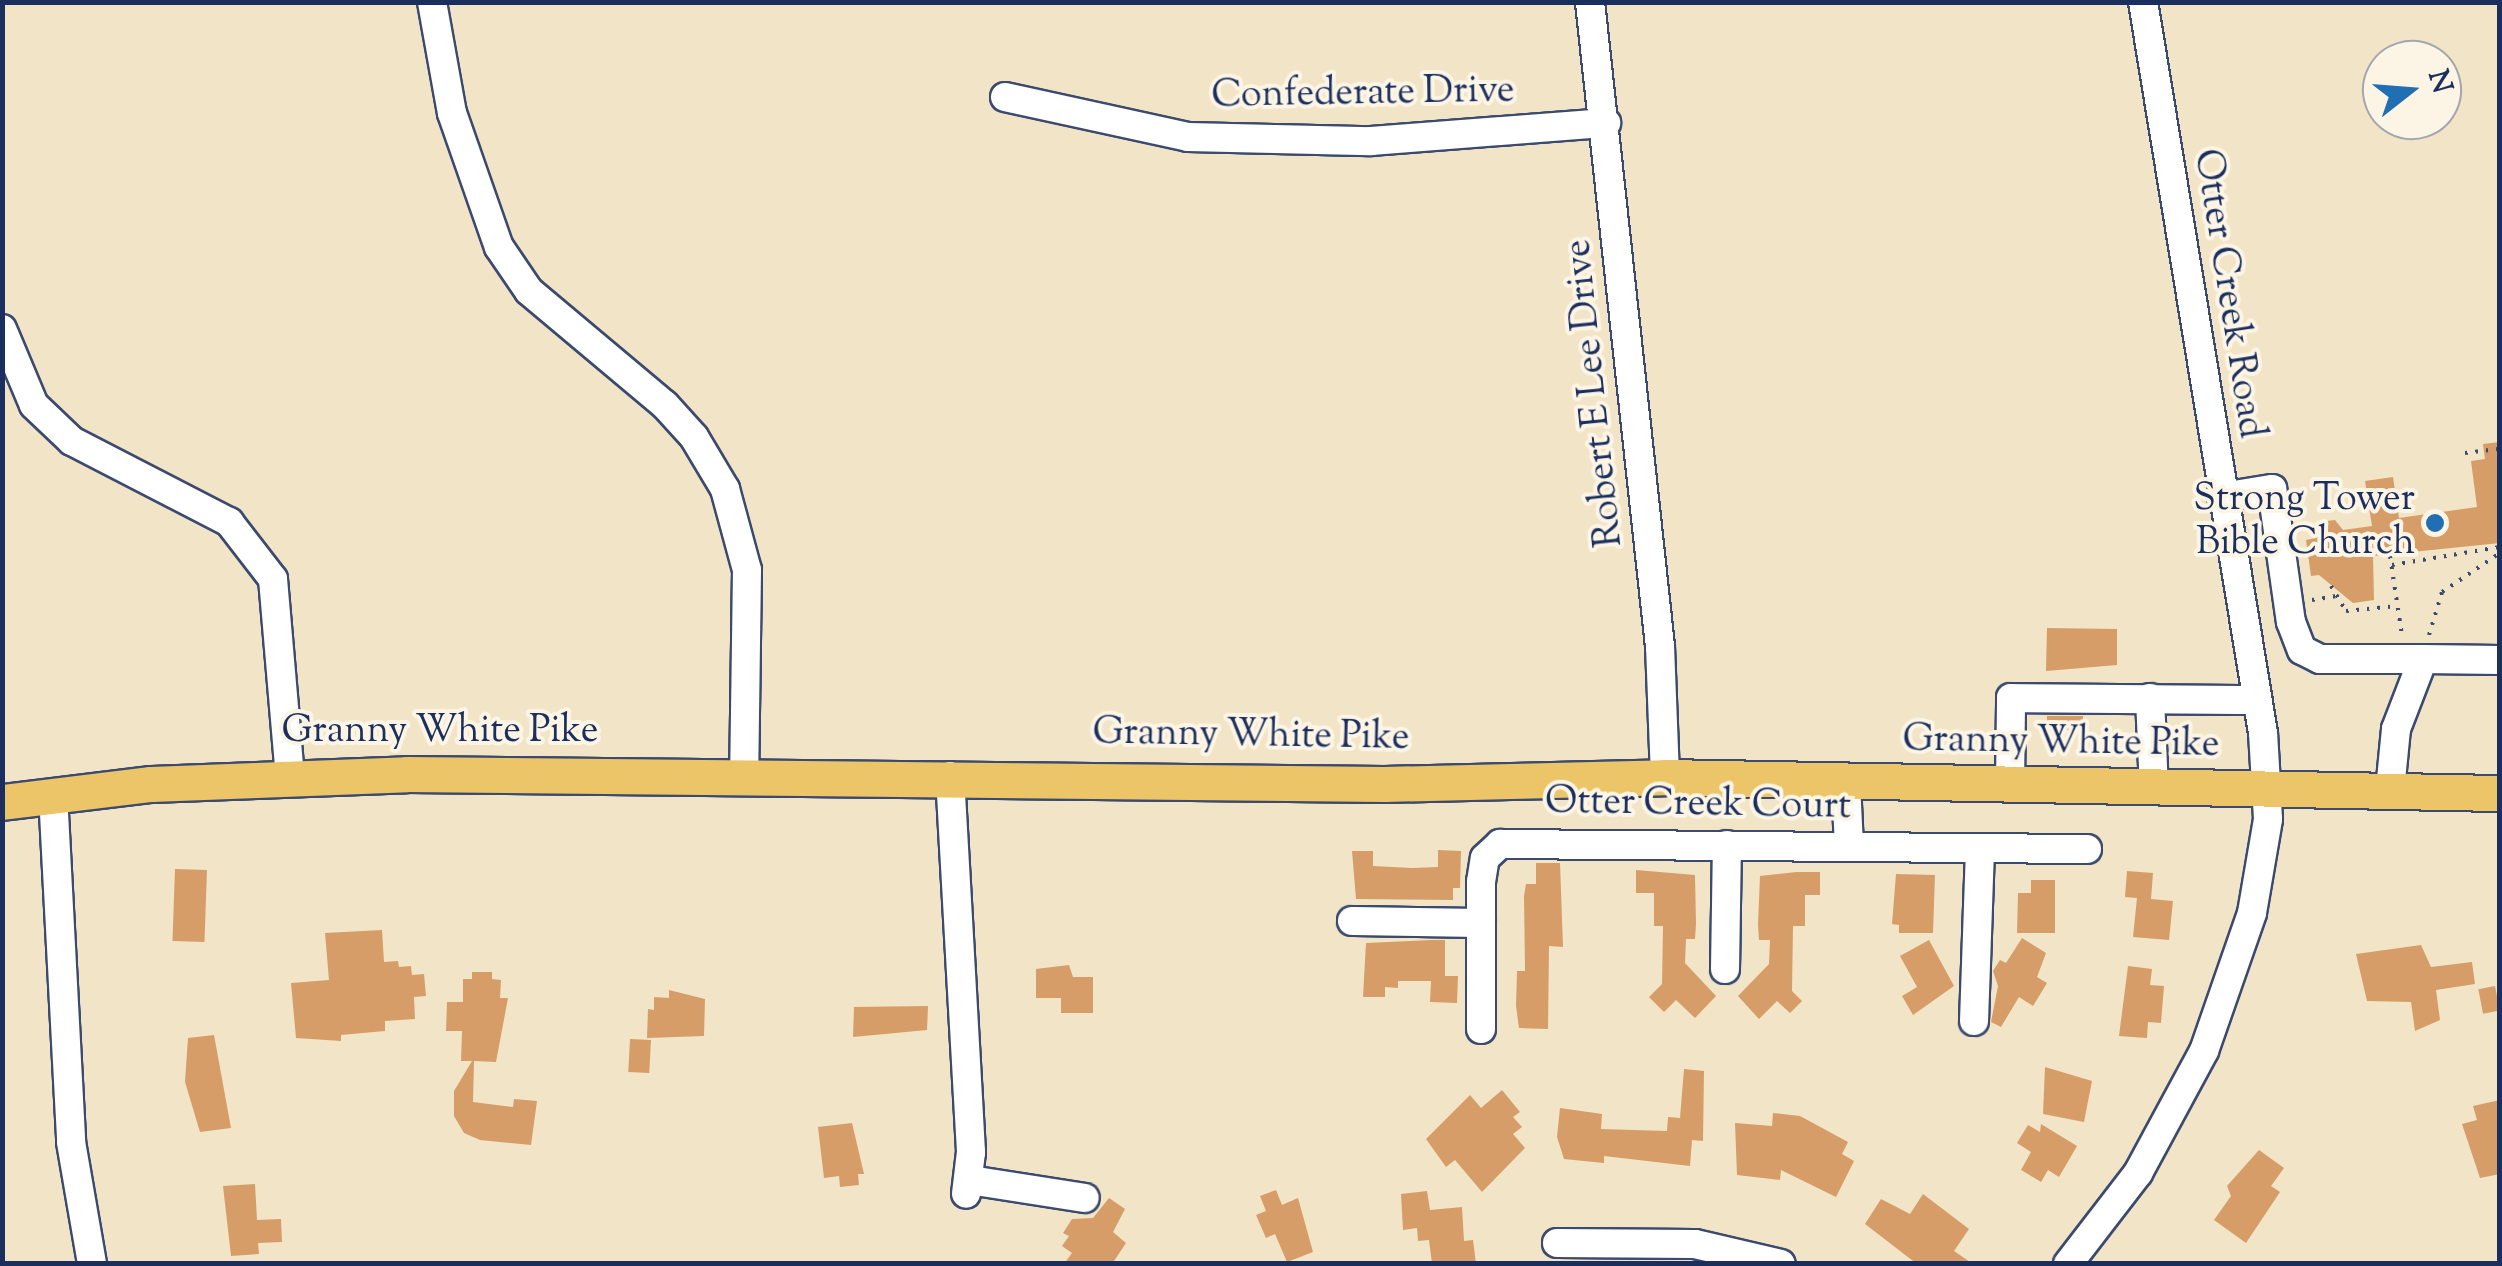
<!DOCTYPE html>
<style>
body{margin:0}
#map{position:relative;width:2502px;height:1266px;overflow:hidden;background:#f2e4c6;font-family:"Sorts Mill Goudy",serif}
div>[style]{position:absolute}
.building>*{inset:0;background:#d69d68;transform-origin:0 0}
.path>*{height:4px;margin-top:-2px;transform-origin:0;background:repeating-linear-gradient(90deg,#3b4a6e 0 2.5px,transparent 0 10.5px)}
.roads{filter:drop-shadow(2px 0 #3b4a6e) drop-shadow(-2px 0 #3b4a6e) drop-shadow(0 2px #3b4a6e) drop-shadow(0 -2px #3b4a6e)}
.minor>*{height:28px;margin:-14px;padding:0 14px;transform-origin:14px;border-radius:14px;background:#fff}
.major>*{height:35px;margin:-17.5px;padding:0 17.5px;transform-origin:17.5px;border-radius:17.5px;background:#ecc569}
.dots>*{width:28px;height:28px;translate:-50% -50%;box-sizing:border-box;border:5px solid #fcf5e5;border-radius:50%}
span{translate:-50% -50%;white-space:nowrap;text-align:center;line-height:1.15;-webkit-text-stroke:8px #fcf5e5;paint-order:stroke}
.street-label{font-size:38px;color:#1b2f5e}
.poi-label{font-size:38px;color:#1b2f5e}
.right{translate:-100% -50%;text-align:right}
.frame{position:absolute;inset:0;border:5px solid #1b2f5e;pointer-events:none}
.north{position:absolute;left:2362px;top:40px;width:100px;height:100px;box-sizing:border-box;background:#fcf5e5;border:2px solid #a2a6af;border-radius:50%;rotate:73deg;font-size:28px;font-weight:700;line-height:40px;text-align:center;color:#1b2f5e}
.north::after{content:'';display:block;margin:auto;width:35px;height:45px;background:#1f6fb2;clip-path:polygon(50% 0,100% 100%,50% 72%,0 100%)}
</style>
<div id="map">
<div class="building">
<i style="clip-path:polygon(2500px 442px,2500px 543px,2373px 556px,2374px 600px,2353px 603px,2319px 575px,2311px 576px,2306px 540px,2316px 538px,2319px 522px,2335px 520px,2343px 530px,2372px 526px,2365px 481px,2393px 477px,2399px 518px,2477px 507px,2471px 461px,2485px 459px,2483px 444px)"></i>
<i style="clip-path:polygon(2047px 628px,2117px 629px,2117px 665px,2046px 671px)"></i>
<i style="left:2047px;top:716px;width:36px;height:14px"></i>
<i style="clip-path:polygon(1438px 850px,1461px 851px,1460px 888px,1453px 888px,1453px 900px,1356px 899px,1352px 851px,1373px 851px,1373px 866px,1412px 868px,1438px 867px)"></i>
<i style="clip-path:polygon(1536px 863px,1560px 863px,1563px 947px,1549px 946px,1548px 1029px,1519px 1028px,1516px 1006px,1517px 971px,1525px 971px,1524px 896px,1526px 884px,1536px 884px)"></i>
<i style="left:175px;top:869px;width:32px;height:72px;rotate:2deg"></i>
<i style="clip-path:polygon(1636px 870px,1695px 875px,1696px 924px,1695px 939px,1686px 939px,1685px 963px,1716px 996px,1695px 1018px,1676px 1000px,1664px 1012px,1649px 997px,1662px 984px,1663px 926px,1654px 926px,1654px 893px,1636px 893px)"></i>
<i style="clip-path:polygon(2127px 871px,2153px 873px,2151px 899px,2173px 901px,2169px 940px,2133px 937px,2137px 898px,2125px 897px)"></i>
<i style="clip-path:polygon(1797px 872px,1820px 872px,1820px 895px,1805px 895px,1805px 926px,1793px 926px,1792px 991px,1802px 1001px,1790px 1013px,1777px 1001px,1759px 1019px,1738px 996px,1769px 964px,1770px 940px,1759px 940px,1758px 925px,1760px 876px)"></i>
<i style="clip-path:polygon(1896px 874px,1935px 875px,1933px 933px,1899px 933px,1899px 925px,1892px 924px)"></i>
<i style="clip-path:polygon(2031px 880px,2055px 880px,2055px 933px,2017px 933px,2018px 893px,2031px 893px)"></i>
<i style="clip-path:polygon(382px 930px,384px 962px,398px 961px,399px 967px,411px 966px,412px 975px,424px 974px,426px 996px,414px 997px,415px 1019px,385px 1021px,385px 1031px,341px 1035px,341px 1041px,296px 1038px,291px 983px,329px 980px,325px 933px)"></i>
<i style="clip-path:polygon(2022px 938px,2046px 953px,2037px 977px,2047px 983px,2033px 1006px,2019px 997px,2001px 1027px,1991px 1022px,1998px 986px,1993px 971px,2000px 960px,2006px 963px)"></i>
<i style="clip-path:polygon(1432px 940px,1445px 940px,1445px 976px,1458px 976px,1457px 1003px,1430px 1002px,1431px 981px,1398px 981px,1398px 988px,1385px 987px,1385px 997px,1363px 997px,1366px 943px)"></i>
<i style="clip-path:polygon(1929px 940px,1954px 986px,1913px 1015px,1902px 996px,1917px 987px,1900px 956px)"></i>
<i style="clip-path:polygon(2421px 945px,2431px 967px,2472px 962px,2475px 984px,2436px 990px,2440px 1020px,2415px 1031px,2411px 1002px,2367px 1001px,2356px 954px)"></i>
<i style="clip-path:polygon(1069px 965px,1073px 977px,1093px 977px,1093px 1013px,1061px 1013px,1061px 998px,1036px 998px,1036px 969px)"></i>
<i style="clip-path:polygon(2128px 966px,2152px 969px,2150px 985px,2164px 986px,2161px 1023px,2148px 1022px,2147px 1038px,2119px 1036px)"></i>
<i style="clip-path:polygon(472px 972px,492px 972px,492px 979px,501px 980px,500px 998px,508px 998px,496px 1062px,474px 1061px,473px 1102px,513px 1107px,514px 1099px,537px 1101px,531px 1145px,480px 1140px,464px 1133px,454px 1116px,454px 1091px,472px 1061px,461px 1061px,462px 1031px,446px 1031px,447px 1002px,463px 1002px,463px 979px,472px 979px)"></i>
<i style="left:2495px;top:986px;width:25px;height:17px;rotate:79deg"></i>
<i style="clip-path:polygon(669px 990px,705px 999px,704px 1036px,647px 1038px,648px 1009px,654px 1010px,654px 997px,669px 998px)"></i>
<i style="clip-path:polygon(928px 1006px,927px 1030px,853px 1037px,854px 1007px)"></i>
<i style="clip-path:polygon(214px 1035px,231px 1128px,200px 1132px,185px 1082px,188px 1038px)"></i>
<i style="left:630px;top:1039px;width:21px;height:33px;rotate:3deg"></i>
<i style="clip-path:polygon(2045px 1067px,2092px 1081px,2084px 1122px,2043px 1114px)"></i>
<i style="clip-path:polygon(1684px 1069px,1704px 1071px,1703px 1141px,1692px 1140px,1690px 1166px,1604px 1156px,1604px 1163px,1564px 1159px,1557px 1137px,1560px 1108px,1602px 1114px,1601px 1129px,1667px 1131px,1668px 1117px,1680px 1118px)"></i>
<i style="clip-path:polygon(1502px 1090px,1520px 1112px,1513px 1117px,1522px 1127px,1513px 1134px,1525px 1148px,1482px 1192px,1455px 1160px,1446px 1167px,1426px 1139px,1470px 1095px,1481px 1108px)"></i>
<i style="clip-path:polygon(2500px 1100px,2500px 1174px,2480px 1178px,2462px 1124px,2477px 1120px,2473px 1106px)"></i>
<i style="clip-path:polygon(1773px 1113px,1800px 1116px,1848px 1142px,1842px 1154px,1854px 1161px,1836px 1197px,1781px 1170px,1780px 1180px,1737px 1175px,1735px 1123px,1772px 1126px)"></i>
<i style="clip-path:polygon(852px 1123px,864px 1174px,858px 1174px,859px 1185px,840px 1187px,839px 1176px,824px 1178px,818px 1127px)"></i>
<i style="clip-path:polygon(2041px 1124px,2077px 1146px,2059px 1177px,2048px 1170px,2041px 1182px,2021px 1170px,2031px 1152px,2017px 1143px,2028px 1125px,2040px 1132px)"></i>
<i style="clip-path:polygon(2259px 1150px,2284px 1168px,2271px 1186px,2280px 1192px,2246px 1243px,2214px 1220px,2231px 1196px,2227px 1186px)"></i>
<i style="clip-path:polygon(255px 1184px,257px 1220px,281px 1219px,282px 1242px,258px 1243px,259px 1254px,231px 1256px,223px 1186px)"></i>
<i style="clip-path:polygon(1276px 1190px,1282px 1205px,1298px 1198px,1313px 1252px,1287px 1262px,1275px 1234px,1266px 1238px,1256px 1215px,1266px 1211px,1260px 1196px)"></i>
<i style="clip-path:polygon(1427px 1191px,1430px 1210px,1462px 1207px,1464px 1241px,1473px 1240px,1476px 1264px,1432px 1264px,1429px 1240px,1418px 1241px,1417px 1228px,1403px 1230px,1401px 1194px)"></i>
<i style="clip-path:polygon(1923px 1194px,1969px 1229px,1954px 1251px,1973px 1264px,1917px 1264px,1865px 1224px,1881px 1199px,1910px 1214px)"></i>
<i style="clip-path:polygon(1109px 1198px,1125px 1209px,1113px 1232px,1126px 1243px,1112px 1264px,1064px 1264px,1072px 1253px,1062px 1246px,1069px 1236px,1063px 1233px,1072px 1219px,1093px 1218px)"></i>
</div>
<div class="path">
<i style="left:2465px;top:453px;width:35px;rotate:-7deg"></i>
<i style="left:2390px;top:556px;width:80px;rotate:81.4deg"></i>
<i style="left:2392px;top:565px;width:109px;rotate:-9.5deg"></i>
<i style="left:2331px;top:586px;width:29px;rotate:59deg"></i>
<i style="left:2346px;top:611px;width:52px;rotate:-5.5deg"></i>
<i style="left:2312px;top:600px;width:25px;rotate:-9deg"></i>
<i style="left:2429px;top:635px;width:45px;rotate:-73.2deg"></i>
<i style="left:2442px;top:592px;width:70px;rotate:-33.9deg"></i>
</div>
<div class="roads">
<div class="minor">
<i style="left:432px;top:2px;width:113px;rotate:79.8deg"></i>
<i style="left:452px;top:113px;width:142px;rotate:70.7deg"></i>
<i style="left:499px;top:247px;width:53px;rotate:55.7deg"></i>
<i style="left:529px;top:291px;width:177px;rotate:40deg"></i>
<i style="left:665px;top:405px;width:43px;rotate:47.8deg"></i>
<i style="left:694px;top:437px;width:61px;rotate:59.2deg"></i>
<i style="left:725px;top:489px;width:84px;rotate:74.8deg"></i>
<i style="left:747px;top:570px;width:206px;rotate:90.8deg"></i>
<i style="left:1590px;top:2px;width:648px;rotate:83.8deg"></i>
<i style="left:1660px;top:646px;width:131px;rotate:87.8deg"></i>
<i style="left:1005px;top:97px;width:187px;rotate:12.3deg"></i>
<i style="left:1188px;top:137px;width:183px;rotate:1.3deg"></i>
<i style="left:1371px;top:141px;width:236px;rotate:-4.4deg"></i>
<i style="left:2px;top:329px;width:82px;rotate:67.2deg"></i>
<i style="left:34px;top:405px;width:52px;rotate:43.5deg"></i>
<i style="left:72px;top:441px;width:177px;rotate:27.3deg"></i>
<i style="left:229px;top:522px;width:72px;rotate:52.3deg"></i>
<i style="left:273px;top:579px;width:198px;rotate:85.1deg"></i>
<i style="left:2222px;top:497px;width:51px;rotate:-9.1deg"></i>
<i style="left:2272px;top:489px;width:134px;rotate:81.9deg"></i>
<i style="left:2291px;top:622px;width:30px;rotate:69deg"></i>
<i style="left:2302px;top:650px;width:20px;rotate:27deg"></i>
<i style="left:2320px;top:659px;width:103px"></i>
<i style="left:2423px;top:659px;width:75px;rotate:111.1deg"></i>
<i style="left:2396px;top:729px;width:61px;rotate:95.6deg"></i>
<i style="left:2423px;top:659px;width:77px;rotate:0.7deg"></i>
<i style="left:2150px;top:698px;width:90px;rotate:87.5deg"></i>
<i style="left:950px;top:776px;width:377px;rotate:86.8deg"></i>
<i style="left:971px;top:1152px;width:42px;rotate:96.8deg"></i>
<i style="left:1846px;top:783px;width:64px;rotate:87.3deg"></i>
<i style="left:2010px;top:786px;width:88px;rotate:-89.3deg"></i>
<i style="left:2011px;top:698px;width:246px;rotate:0.5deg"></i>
<i style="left:53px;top:794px;width:348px;rotate:87deg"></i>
<i style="left:71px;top:1142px;width:124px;rotate:80.2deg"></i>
<i style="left:1352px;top:921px;width:129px;rotate:0.9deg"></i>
<i style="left:1725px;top:969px;width:124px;rotate:-89.1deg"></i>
<i style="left:1974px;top:1021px;width:173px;rotate:-88deg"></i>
<i style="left:1481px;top:1029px;width:147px;rotate:-90deg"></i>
<i style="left:1481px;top:882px;width:24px;rotate:-81deg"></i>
<i style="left:1485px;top:858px;width:21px;rotate:-43deg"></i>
<i style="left:1500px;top:844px;width:587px;rotate:0.49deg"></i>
<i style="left:970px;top:1180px;width:116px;rotate:8.9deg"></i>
<i style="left:1557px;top:1243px;width:138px;rotate:0.4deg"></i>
<i style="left:1695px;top:1244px;width:88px;rotate:13.1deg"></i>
<i style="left:2068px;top:1264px;width:115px;rotate:-52.4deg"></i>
<i style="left:2138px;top:1173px;width:139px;rotate:-61.6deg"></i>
<i style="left:2204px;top:1051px;width:146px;rotate:-70.8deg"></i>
<i style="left:2252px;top:913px;width:95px;rotate:-80.3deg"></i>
<i style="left:2268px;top:819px;width:86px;rotate:-93.3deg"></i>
<i style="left:2263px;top:733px;width:741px;rotate:-99.32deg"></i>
</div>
<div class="major">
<i style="left:2px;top:802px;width:150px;rotate:-6.9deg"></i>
<i style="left:151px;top:784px;width:256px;rotate:-2.2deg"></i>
<i style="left:407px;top:774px;width:977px;rotate:0.59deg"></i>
<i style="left:1384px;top:784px;width:281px;rotate:-1.4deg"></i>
<i style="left:1665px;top:777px;width:835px;rotate:1.1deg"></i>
</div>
</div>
<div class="dots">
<i style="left:2435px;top:523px;background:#1f6fb2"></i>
</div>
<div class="street-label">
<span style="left:1363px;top:95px;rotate:-1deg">Confederate Drive</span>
<span style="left:2227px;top:294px;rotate:81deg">Otter Creek Road</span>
<span style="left:1596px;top:393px;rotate:-96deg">Robert E Lee Drive</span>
<span style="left:440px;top:733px">Granny White Pike</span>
<span style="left:1251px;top:737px;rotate:1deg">Granny White Pike</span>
<span style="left:2061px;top:744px;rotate:1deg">Granny White Pike</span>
<span style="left:1698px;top:806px;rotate:1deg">Otter Creek Court</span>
</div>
<div class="poi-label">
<span class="right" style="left:2415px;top:523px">Strong Tower<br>Bible Church</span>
</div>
<div class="frame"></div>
<div class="north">N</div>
</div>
